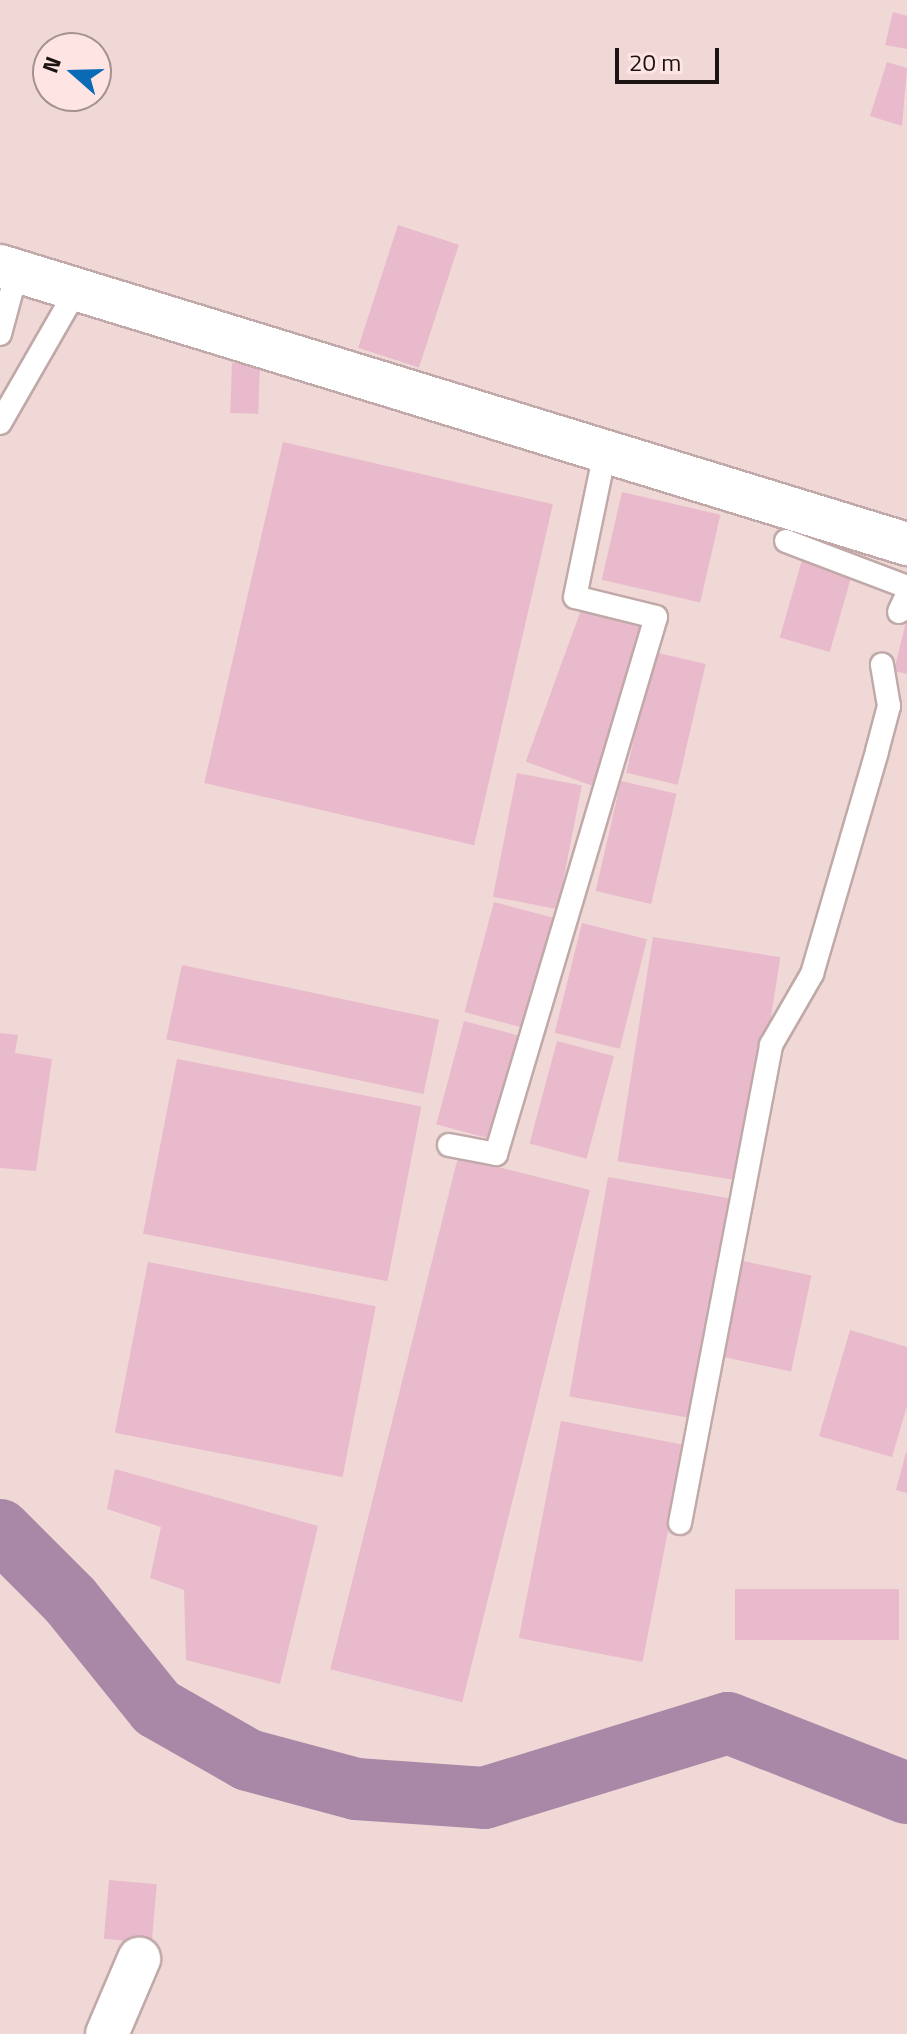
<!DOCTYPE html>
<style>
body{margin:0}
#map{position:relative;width:907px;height:2034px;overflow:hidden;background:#f0d8d7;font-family:"Titillium Web",sans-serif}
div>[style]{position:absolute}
.river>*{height:62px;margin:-31px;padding:0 31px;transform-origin:31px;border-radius:31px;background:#a888a6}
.building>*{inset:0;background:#e8bacb;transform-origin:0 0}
.roads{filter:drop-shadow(2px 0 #c0a9a8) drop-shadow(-2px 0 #c0a9a8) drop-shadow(0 2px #c0a9a8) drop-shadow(0 -2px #c0a9a8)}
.lane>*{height:22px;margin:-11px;padding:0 11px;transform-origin:11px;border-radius:11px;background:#fff}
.street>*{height:42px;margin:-21px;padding:0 21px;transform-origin:21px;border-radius:21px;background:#fff}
span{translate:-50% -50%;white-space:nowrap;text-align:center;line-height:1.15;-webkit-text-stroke:8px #fee5e4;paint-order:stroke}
.north{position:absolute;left:32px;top:32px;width:80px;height:80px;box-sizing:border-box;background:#fee5e4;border:2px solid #a49190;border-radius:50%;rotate:290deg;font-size:22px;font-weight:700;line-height:32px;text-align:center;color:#1c1413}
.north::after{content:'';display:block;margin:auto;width:28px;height:36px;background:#096ab6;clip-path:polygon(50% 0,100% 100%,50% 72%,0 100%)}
.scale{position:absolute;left:615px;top:48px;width:104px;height:36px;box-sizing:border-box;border:4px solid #1c1413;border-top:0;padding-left:10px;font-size:24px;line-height:28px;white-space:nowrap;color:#1c1413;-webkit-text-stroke:6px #fee5e4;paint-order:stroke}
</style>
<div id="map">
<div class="river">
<i style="left:0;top:1530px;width:99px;rotate:45deg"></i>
<i style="left:70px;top:1600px;width:139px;rotate:51.1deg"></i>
<i style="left:157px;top:1708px;width:105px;rotate:29.7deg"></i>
<i style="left:248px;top:1760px;width:112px;rotate:15deg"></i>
<i style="left:356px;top:1789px;width:128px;rotate:4deg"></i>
<i style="left:484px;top:1798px;width:255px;rotate:-17.1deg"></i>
<i style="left:728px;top:1723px;width:192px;rotate:21.4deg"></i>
</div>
<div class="building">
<i style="clip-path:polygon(893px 12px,907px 16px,907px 49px,885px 45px)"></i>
<i style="clip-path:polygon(887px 62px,907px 68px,902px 126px,870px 116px)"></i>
<i style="left:398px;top:225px;width:64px;height:129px;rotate:18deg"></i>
<i style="left:232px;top:363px;width:28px;height:50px;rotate:2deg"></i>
<i style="left:283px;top:442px;width:277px;height:350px;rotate:13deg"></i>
<i style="left:622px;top:492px;width:101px;height:90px;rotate:13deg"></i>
<i style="left:804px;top:553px;width:52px;height:88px;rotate:16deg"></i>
<i style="left:585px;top:599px;width:72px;height:173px;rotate:20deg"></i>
<i style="clip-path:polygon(906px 621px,907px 621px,907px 674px,894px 671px)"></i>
<i style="left:654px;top:652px;width:53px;height:124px;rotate:13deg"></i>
<i style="left:517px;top:773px;width:66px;height:126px;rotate:11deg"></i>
<i style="left:621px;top:781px;width:57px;height:113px;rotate:13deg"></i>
<i style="left:494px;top:902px;width:65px;height:114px;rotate:15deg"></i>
<i style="left:582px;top:923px;width:67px;height:113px;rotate:14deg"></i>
<i style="left:653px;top:937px;width:129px;height:227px;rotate:9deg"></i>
<i style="left:182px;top:965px;width:263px;height:76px;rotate:12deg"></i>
<i style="left:464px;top:1021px;width:64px;height:107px;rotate:15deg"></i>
<i style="clip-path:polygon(0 1033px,18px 1035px,15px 1053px,52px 1059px,36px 1171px,0 1168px)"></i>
<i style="left:557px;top:1041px;width:59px;height:106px;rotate:15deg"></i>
<i style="left:177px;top:1059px;width:249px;height:178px;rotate:11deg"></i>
<i style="left:458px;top:1157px;width:136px;height:528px;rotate:14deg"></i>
<i style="left:608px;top:1177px;width:130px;height:223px;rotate:10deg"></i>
<i style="left:743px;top:1261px;width:70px;height:98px;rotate:12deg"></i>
<i style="left:148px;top:1262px;width:232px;height:174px;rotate:11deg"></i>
<i style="clip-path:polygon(850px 1330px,907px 1347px,907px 1406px,892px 1457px,819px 1436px)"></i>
<i style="left:561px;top:1421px;width:126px;height:221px;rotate:11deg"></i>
<i style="clip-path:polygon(906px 1452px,907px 1453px,907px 1493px,896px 1490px)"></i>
<i style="clip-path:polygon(115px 1469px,318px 1526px,280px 1684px,186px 1660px,184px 1590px,150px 1578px,161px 1527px,107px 1509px)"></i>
<i style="left:735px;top:1589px;width:164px;height:51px"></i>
<i style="left:109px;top:1880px;width:48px;height:59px;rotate:5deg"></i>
</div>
<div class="roads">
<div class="lane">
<i style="left:0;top:334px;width:65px;rotate:-74.9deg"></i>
<i style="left:0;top:423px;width:155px;rotate:-60.1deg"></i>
<i style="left:786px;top:541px;width:129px;rotate:20.8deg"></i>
<i style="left:899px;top:612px;width:19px;rotate:-65deg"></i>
<i style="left:449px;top:1145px;width:48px;rotate:10.8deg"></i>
<i style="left:496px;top:1154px;width:560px;rotate:-73.41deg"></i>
<i style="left:656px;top:617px;width:83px;rotate:-166.1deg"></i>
<i style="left:575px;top:597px;width:148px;rotate:-78.3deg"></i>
<i style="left:680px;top:1523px;width:487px;rotate:-79.2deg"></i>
<i style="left:771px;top:1045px;width:82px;rotate:-60deg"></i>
<i style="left:812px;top:974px;width:232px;rotate:-73.7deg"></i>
<i style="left:877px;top:751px;width:47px;rotate:-75.1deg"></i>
<i style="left:889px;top:706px;width:42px;rotate:-99.7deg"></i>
</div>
<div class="street">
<i style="left:0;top:266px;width:949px;rotate:17.04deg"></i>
<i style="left:107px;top:2034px;width:82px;rotate:-66.9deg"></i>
</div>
</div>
<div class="north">N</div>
<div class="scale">20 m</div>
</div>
